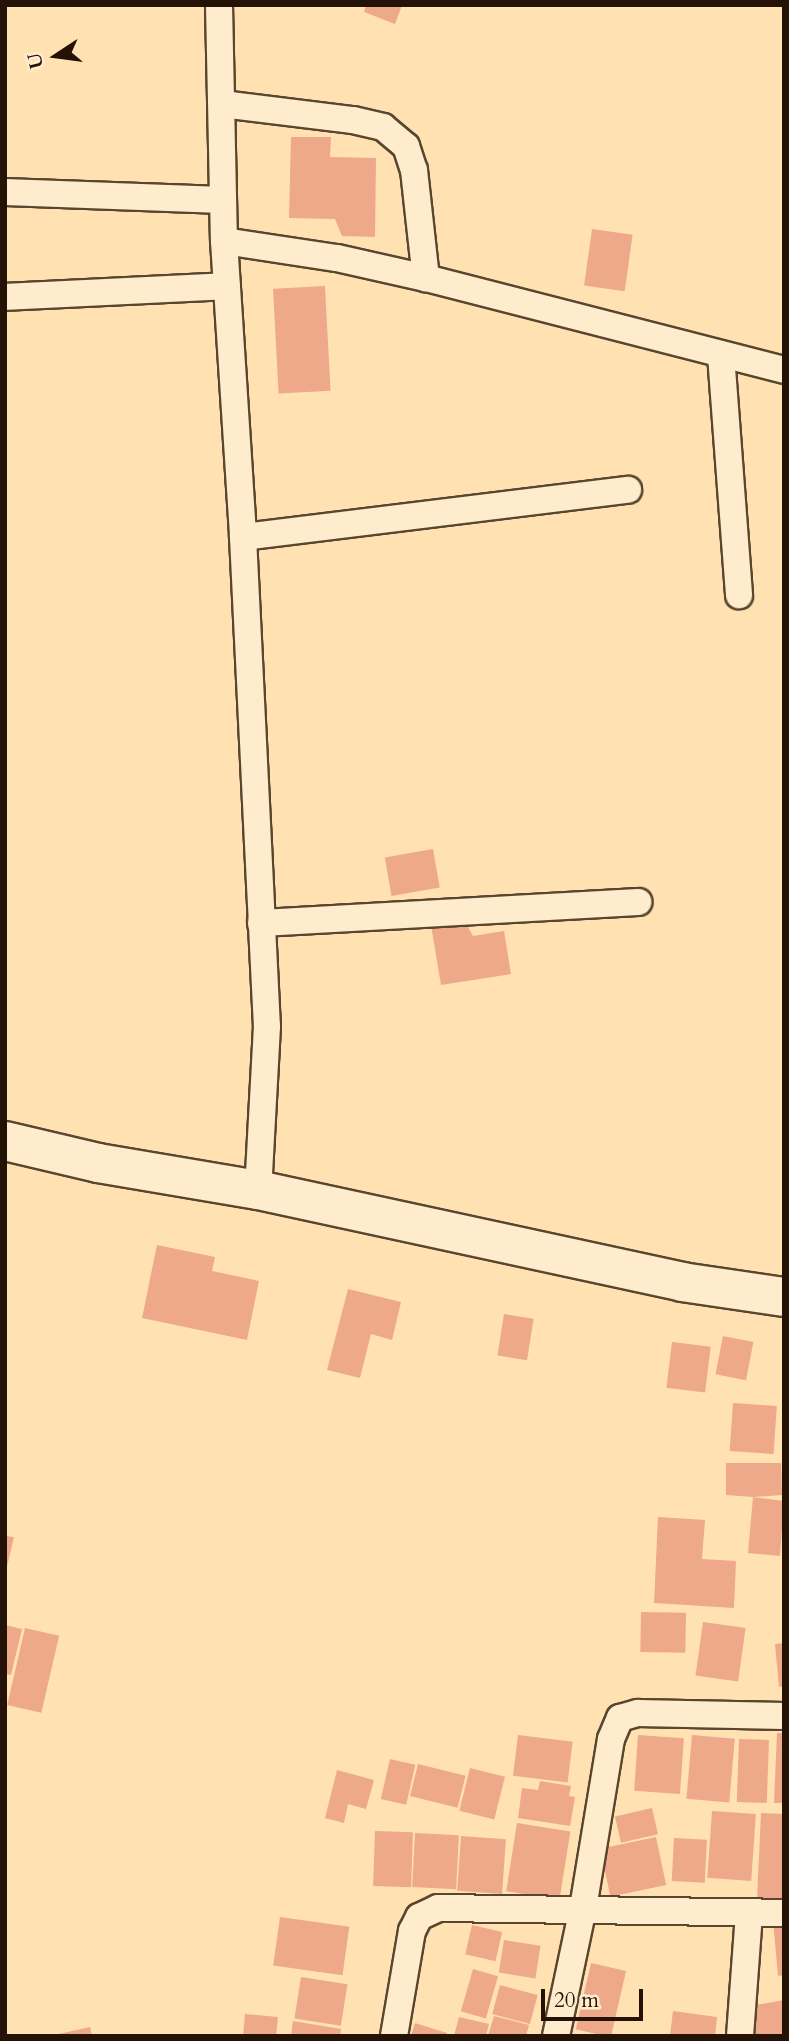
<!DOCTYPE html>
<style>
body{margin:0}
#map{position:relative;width:789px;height:2041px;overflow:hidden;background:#ffe1b2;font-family:Cardo,serif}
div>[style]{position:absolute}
.building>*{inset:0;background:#eea98a;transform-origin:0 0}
.roads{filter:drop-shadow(2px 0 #5a4630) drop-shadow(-2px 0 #5a4630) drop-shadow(0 2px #5a4630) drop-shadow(0 -2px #5a4630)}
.street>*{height:26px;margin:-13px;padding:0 13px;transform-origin:13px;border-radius:13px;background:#ffeccd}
.secondary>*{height:38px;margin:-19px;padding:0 19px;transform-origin:19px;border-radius:19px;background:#ffeccd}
span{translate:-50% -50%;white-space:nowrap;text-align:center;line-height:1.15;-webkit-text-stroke:5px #ffeccd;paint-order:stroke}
.frame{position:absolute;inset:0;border:7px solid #231205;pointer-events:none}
.north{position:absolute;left:21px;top:21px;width:70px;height:70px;-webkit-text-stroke:5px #ffeccd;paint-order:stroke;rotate:257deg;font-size:19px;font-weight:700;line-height:28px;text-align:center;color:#231205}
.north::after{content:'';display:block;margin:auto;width:24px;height:32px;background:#231205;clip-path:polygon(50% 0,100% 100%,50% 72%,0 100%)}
.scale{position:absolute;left:541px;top:1989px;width:102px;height:32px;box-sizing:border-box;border:4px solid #231205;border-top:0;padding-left:9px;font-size:21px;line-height:24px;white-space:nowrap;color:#231205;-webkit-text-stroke:5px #ffeccd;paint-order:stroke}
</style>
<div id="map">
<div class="building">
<i style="clip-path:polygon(366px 5px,402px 5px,395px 24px,364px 12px)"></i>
<i style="clip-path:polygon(291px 137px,331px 137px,330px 157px,376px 158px,375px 237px,342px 236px,335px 219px,289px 218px)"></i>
<i style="left:592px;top:229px;width:41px;height:57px;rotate:8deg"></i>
<i style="left:325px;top:286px;width:105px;height:52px;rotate:87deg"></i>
<i style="left:433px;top:849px;width:39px;height:49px;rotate:80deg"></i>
<i style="clip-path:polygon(464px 920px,473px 936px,504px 931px,511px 974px,441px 985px,431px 925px)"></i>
<i style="clip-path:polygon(157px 1245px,215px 1257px,212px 1271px,259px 1281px,247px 1340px,142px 1318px)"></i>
<i style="clip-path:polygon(348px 1289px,401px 1302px,392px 1340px,371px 1334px,360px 1378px,327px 1370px)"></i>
<i style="left:504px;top:1314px;width:30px;height:42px;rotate:9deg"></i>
<i style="left:723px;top:1336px;width:31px;height:39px;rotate:11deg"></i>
<i style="left:672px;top:1342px;width:39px;height:46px;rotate:7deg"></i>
<i style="left:733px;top:1403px;width:44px;height:48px;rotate:4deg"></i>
<i style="clip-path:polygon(726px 1463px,781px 1463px,782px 1495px,753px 1497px,784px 1501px,780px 1556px,748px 1553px,753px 1497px,726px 1495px)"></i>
<i style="clip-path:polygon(658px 1517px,705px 1520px,702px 1559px,736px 1561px,734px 1608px,654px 1603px)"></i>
<i style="clip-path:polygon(5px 1536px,14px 1537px,6px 1571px,5px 1571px)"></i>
<i style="left:641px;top:1612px;width:45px;height:40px;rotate:1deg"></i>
<i style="left:703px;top:1622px;width:43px;height:54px;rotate:8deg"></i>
<i style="clip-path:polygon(5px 1625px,22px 1629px,11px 1675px,5px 1674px)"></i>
<i style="left:25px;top:1628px;width:35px;height:79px;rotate:13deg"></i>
<i style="clip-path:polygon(784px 1643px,784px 1686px,779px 1687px,775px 1644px)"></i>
<i style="clip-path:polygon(777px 1733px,784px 1733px,784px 1803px,774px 1803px)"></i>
<i style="left:518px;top:1735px;width:55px;height:41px;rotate:7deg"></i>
<i style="left:638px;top:1735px;width:46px;height:56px;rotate:4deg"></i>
<i style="left:692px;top:1735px;width:43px;height:64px;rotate:5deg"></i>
<i style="left:739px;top:1739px;width:30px;height:63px;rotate:2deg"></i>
<i style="left:390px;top:1759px;width:26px;height:41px;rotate:13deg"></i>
<i style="left:418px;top:1764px;width:49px;height:33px;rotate:14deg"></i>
<i style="left:470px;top:1768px;width:36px;height:44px;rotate:14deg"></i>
<i style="clip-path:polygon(337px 1770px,374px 1780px,366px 1809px,348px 1804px,344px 1823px,325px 1818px)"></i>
<i style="clip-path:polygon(540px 1781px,571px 1786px,569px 1796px,575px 1797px,570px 1826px,518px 1818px,522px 1788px,538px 1790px)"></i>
<i style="left:652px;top:1808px;width:27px;height:38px;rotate:77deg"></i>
<i style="left:712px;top:1811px;width:44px;height:67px;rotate:4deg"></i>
<i style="clip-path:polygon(761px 1813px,784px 1814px,784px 1901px,757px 1900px)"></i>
<i style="left:517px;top:1823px;width:54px;height:69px;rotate:9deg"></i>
<i style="left:375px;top:1831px;width:38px;height:55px;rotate:2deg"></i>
<i style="left:415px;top:1833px;width:44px;height:54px;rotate:3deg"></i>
<i style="left:461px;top:1836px;width:45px;height:55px;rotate:4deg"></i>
<i style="left:656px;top:1837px;width:49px;height:57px;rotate:78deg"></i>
<i style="left:674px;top:1838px;width:33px;height:43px;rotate:3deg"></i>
<i style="left:280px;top:1917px;width:70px;height:49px;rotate:8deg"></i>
<i style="clip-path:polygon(784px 1919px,784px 1975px,778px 1976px,773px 1920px)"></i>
<i style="left:472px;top:1925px;width:31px;height:30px;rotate:13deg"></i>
<i style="left:504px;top:1940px;width:37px;height:33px;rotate:9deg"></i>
<i style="left:591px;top:1963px;width:36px;height:68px;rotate:13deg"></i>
<i style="left:473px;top:1969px;width:26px;height:44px;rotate:16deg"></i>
<i style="left:301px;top:1977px;width:47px;height:42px;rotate:9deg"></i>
<i style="left:500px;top:1985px;width:39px;height:30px;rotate:15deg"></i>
<i style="clip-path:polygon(784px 2000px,784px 2036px,755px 2036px,750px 2006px)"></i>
<i style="clip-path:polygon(673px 2011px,717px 2017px,715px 2036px,670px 2036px)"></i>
<i style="clip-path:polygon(245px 2014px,278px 2017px,276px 2036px,243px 2036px)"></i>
<i style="clip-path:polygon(494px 2016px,529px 2025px,526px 2036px,488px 2036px)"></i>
<i style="clip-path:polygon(459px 2017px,489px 2024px,486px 2036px,454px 2036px)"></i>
<i style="clip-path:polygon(293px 2021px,341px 2029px,340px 2036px,291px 2036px)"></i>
<i style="clip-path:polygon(415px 2023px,447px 2033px,446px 2036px,411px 2036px)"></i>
<i style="clip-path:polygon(90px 2027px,92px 2036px,54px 2036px,54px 2035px)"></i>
</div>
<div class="roads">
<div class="street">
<i style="left:219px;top:5px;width:236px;rotate:88.8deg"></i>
<i style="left:224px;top:241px;width:297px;rotate:86.3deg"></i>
<i style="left:243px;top:537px;width:490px;rotate:87.2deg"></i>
<i style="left:267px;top:1026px;width:164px;rotate:93.1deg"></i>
<i style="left:222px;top:104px;width:132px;rotate:7deg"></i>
<i style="left:353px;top:120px;width:31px;rotate:13deg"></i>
<i style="left:383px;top:127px;width:30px;rotate:40deg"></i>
<i style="left:406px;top:146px;width:25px;rotate:72deg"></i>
<i style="left:414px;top:170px;width:109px;rotate:83.7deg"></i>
<i style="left:5px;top:192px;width:218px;rotate:2.1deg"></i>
<i style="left:224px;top:241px;width:114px;rotate:8.6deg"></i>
<i style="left:337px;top:258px;width:91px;rotate:12.7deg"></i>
<i style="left:426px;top:278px;width:370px;rotate:14.4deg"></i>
<i style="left:5px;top:297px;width:222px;rotate:-2.8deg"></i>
<i style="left:721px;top:355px;width:241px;rotate:85.7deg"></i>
<i style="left:243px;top:537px;width:388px;rotate:-7deg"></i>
<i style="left:261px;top:923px;width:378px;rotate:-3.2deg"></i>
<i style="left:394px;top:2036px;width:107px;rotate:-80.3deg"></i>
<i style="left:412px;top:1931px;width:16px;rotate:-63deg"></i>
<i style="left:419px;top:1917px;width:21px;rotate:-25deg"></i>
<i style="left:438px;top:1908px;width:346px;rotate:0.8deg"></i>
<i style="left:556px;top:2036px;width:131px;rotate:-78.1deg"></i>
<i style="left:583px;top:1908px;width:171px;rotate:-80.6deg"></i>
<i style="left:611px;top:1739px;width:23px;rotate:-67deg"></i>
<i style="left:620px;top:1718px;width:19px;rotate:-16deg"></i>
<i style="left:638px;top:1713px;width:146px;rotate:1.2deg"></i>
<i style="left:740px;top:2036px;width:122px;rotate:-85.8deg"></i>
</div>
<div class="secondary">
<i style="left:5px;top:1141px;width:96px;rotate:13.3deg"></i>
<i style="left:98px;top:1163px;width:162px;rotate:9.6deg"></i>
<i style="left:258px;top:1190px;width:434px;rotate:12.2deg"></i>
<i style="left:682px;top:1282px;width:103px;rotate:8.4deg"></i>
</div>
</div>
<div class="frame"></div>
<div class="north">U</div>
<div class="scale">20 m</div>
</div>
